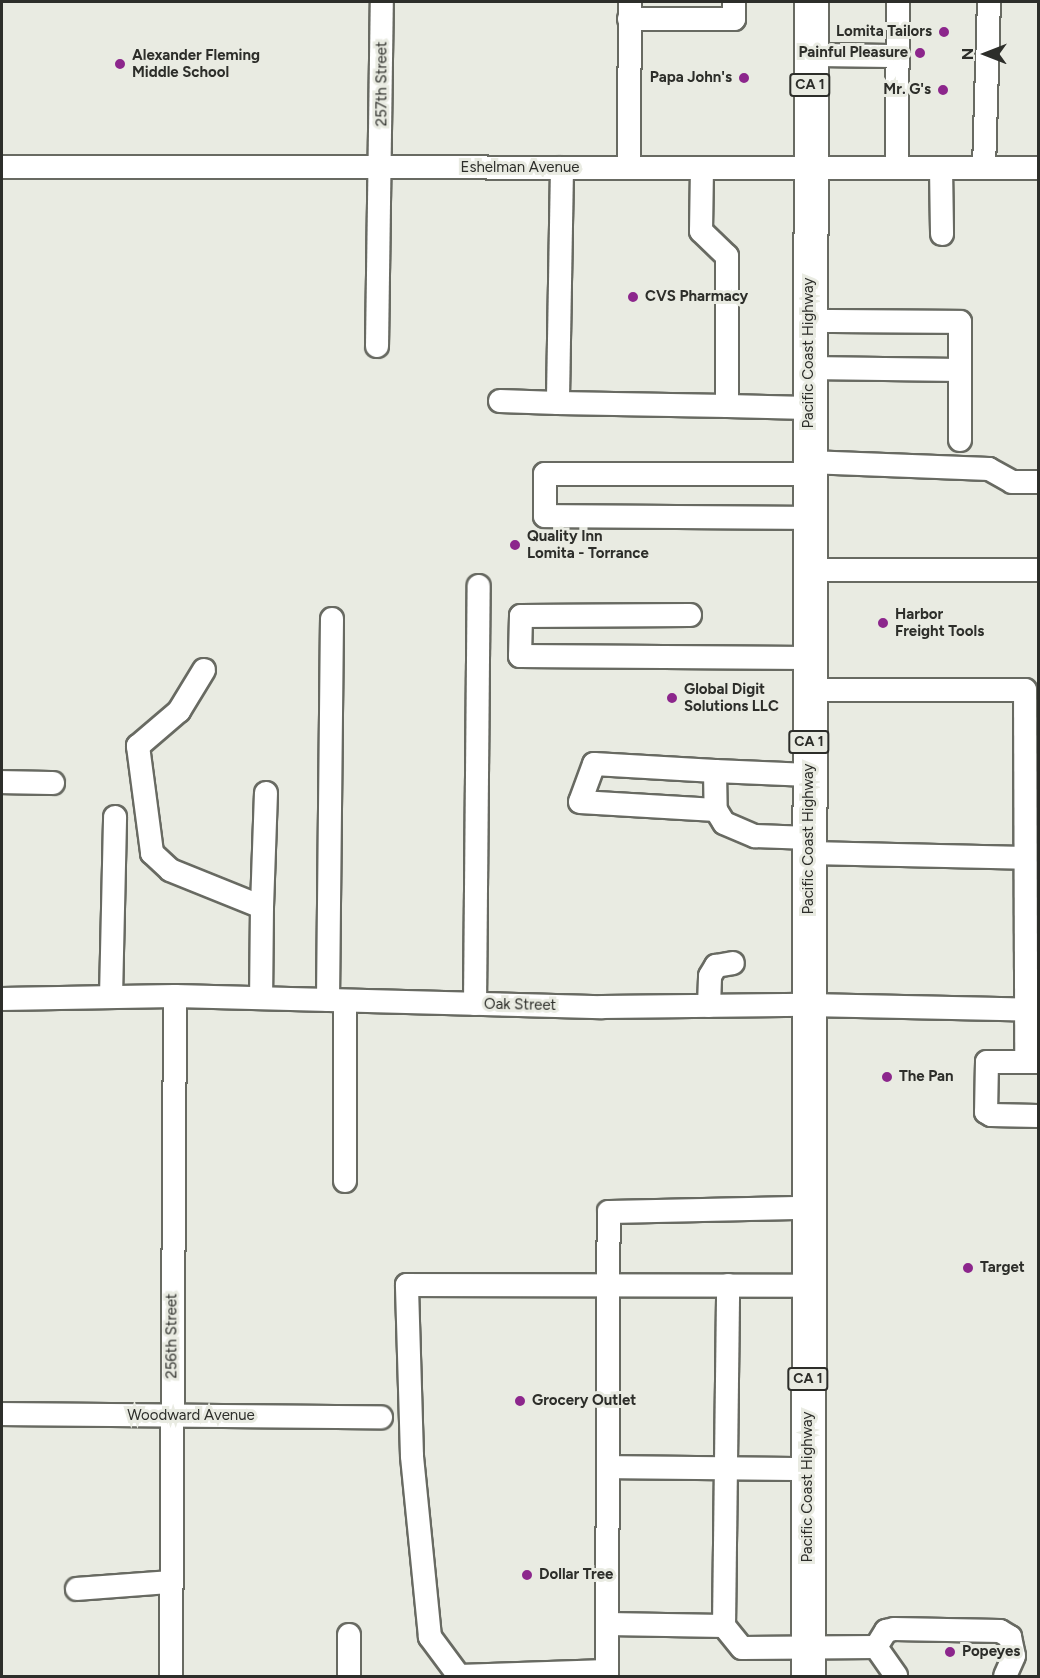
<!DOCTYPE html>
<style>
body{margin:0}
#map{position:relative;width:1040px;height:1678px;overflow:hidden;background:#e9ebe2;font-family:Figtree,sans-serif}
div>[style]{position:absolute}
.roads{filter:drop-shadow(2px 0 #686a62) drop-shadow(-2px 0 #686a62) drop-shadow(0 2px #686a62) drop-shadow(0 -2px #686a62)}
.minor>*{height:22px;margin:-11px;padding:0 11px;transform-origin:11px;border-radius:11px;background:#fff}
.highway>*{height:33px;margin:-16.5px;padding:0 16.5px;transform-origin:16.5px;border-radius:16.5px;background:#fff}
.dots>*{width:16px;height:16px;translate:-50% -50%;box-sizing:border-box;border:3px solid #e9ebe2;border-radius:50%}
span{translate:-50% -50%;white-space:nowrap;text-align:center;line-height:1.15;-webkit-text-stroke:6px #e9ebe2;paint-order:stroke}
.shield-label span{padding:2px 4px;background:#e9ebe2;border:2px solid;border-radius:4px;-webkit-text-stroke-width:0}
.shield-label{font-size:14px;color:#2d2e2a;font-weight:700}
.poi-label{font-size:15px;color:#2d2e2a;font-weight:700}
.right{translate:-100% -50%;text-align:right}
.left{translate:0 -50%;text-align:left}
.street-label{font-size:15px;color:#2d2e2a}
.frame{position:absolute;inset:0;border:3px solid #2d2e2a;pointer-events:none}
.north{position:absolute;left:956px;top:24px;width:60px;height:60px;-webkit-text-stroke:4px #e9ebe2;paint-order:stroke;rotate:270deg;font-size:16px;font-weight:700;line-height:24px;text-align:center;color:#2d2e2a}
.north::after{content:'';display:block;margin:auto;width:21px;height:27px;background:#2d2e2a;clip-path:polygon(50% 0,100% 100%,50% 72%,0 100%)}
</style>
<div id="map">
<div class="roads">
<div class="minor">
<i style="left:629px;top:19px;width:105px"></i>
<i style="left:734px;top:19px;width:17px;rotate:-90deg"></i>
<i style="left:811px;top:55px;width:87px;rotate:0.7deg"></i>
<i style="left:2px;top:167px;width:1036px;rotate:0.06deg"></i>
<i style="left:562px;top:168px;width:235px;rotate:91deg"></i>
<i style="left:558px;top:403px;width:169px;rotate:1deg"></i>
<i style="left:629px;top:168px;width:166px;rotate:-89.7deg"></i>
<i style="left:702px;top:168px;width:63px;rotate:90.9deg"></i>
<i style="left:701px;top:231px;width:36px;rotate:44deg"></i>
<i style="left:727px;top:256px;width:150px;rotate:90deg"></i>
<i style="left:727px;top:406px;width:81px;rotate:1.4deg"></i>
<i style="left:897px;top:168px;width:166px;rotate:-89.7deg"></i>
<i style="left:941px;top:168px;width:66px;rotate:89.1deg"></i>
<i style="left:984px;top:168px;width:166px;rotate:-88.3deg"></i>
<i style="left:377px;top:346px;width:344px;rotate:-89.2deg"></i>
<i style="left:808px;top:368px;width:152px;rotate:0.8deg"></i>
<i style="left:960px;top:370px;width:48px;rotate:-90deg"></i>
<i style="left:960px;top:322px;width:151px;rotate:-179.6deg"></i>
<i style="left:960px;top:370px;width:70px;rotate:90deg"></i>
<i style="left:500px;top:401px;width:58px;rotate:2deg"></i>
<i style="left:808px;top:462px;width:181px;rotate:2.2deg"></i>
<i style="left:989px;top:469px;width:26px;rotate:29deg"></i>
<i style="left:1012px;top:482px;width:26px"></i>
<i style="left:808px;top:474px;width:263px;rotate:180deg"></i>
<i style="left:545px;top:474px;width:42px;rotate:90deg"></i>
<i style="left:545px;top:516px;width:263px;rotate:0.4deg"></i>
<i style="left:808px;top:570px;width:230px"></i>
<i style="left:690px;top:615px;width:169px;rotate:179.7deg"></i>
<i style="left:521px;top:616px;width:40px;rotate:91.4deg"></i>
<i style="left:520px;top:656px;width:288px;rotate:0.4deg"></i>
<i style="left:204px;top:670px;width:48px;rotate:121.4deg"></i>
<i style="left:179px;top:711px;width:54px;rotate:139.5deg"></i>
<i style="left:138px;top:746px;width:108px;rotate:82.5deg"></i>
<i style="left:152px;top:853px;width:25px;rotate:43deg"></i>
<i style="left:170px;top:870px;width:99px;rotate:21.9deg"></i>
<i style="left:262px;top:907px;width:91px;rotate:90.6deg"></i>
<i style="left:809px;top:690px;width:216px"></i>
<i style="left:1025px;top:690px;width:370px;rotate:89.8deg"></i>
<i style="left:715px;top:771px;width:121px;rotate:-176.7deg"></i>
<i style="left:594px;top:764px;width:40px;rotate:110.2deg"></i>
<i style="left:580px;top:802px;width:136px;rotate:3.4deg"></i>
<i style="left:809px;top:775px;width:94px;rotate:-177.6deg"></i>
<i style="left:715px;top:771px;width:39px;rotate:89deg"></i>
<i style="left:716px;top:810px;width:15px;rotate:58deg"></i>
<i style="left:724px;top:823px;width:34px;rotate:23deg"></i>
<i style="left:755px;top:836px;width:55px;rotate:2.1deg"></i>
<i style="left:2px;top:782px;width:51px;rotate:1.1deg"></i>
<i style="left:810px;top:853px;width:215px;rotate:1.3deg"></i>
<i style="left:262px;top:907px;width:114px;rotate:-88deg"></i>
<i style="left:111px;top:997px;width:180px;rotate:-88.7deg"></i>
<i style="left:2px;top:999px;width:173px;rotate:-1deg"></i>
<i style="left:175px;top:996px;width:427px;rotate:1.5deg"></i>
<i style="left:602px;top:1007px;width:206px;rotate:-0.6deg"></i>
<i style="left:808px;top:1005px;width:230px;rotate:1.2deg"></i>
<i style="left:328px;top:1000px;width:381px;rotate:-89.4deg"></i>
<i style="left:345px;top:1001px;width:180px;rotate:90deg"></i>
<i style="left:475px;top:1004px;width:418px;rotate:-89.5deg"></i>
<i style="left:709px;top:1006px;width:30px;rotate:-88deg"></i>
<i style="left:710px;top:976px;width:12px;rotate:-59deg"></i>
<i style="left:716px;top:966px;width:17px;rotate:-10deg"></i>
<i style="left:1038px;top:1062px;width:51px;rotate:180deg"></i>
<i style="left:987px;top:1062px;width:50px;rotate:91.1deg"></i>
<i style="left:986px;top:1112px;width:6px;rotate:31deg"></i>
<i style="left:991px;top:1115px;width:47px;rotate:1.2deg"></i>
<i style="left:2px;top:1414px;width:379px;rotate:0.5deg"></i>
<i style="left:609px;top:1467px;width:199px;rotate:0.6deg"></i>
<i style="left:77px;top:1589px;width:94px;rotate:-4.3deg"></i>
<i style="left:608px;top:1624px;width:116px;rotate:1deg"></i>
<i style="left:724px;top:1626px;width:28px;rotate:51deg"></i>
<i style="left:742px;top:1648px;width:134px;rotate:-0.4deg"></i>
<i style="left:724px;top:1626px;width:341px;rotate:-89.3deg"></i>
<i style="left:349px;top:1635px;width:41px;rotate:90deg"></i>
<i style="left:876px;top:1647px;width:19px;rotate:-58deg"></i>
<i style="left:886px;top:1631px;width:8px;rotate:-14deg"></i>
<i style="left:894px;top:1629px;width:106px;rotate:1.1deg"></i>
<i style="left:1000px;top:1631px;width:12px;rotate:31deg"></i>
<i style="left:1010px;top:1637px;width:19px;rotate:78deg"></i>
<i style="left:1014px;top:1656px;width:22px;rotate:114deg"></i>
<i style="left:876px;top:1647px;width:35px;rotate:55deg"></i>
<i style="left:171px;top:1676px;width:680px;rotate:-89.66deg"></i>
<i style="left:459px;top:1676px;width:49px;rotate:-126.6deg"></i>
<i style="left:430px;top:1637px;width:182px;rotate:-95.7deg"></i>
<i style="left:412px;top:1456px;width:171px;rotate:-91.7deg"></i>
<i style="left:407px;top:1285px;width:401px;rotate:0.1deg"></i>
<i style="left:459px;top:1676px;width:148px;rotate:-1.9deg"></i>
<i style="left:607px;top:1676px;width:464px;rotate:-89.8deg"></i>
<i style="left:609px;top:1212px;width:199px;rotate:-1.2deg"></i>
</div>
<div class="highway">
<i style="left:808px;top:1676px;width:1674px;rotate:-89.9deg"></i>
</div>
</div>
<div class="dots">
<i style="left:944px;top:32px;background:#8c268c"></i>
<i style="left:920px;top:53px;background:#8c268c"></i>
<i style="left:120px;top:64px;background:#8c268c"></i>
<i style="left:744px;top:78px;background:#8c268c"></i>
<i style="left:943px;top:90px;background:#8c268c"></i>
<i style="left:633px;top:297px;background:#8c268c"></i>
<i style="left:515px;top:545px;background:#8c268c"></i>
<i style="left:883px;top:623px;background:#8c268c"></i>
<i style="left:672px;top:698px;background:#8c268c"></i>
<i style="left:887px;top:1077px;background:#8c268c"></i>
<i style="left:968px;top:1268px;background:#8c268c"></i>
<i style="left:520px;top:1401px;background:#8c268c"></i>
<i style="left:527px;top:1575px;background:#8c268c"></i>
<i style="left:950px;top:1652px;background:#8c268c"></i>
</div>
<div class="shield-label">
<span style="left:810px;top:85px">CA 1</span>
<span style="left:809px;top:742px">CA 1</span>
<span style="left:808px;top:1379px">CA 1</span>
</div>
<div class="poi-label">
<span class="right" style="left:932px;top:32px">Lomita Tailors</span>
<span class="right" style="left:908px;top:53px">Painful Pleasure</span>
<span class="left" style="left:132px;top:64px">Alexander Fleming<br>Middle School</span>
<span class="right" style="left:732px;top:78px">Papa John's</span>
<span class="right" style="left:931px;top:90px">Mr. G's</span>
<span class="left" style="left:645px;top:297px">CVS Pharmacy</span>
<span class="left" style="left:527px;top:545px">Quality Inn<br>Lomita - Torrance</span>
<span class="left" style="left:895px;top:623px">Harbor<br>Freight Tools</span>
<span class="left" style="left:684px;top:698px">Global Digit<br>Solutions LLC</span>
<span class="left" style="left:899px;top:1077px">The Pan</span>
<span class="left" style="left:980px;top:1268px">Target</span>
<span class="left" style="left:532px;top:1401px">Grocery Outlet</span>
<span class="left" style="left:539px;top:1575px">Dollar Tree</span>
<span class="left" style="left:962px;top:1652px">Popeyes</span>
</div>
<div class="street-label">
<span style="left:382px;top:84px;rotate:-90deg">257th Street</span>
<span style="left:520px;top:168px">Eshelman Avenue</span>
<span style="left:809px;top:353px;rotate:-90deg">Pacific Coast Highway</span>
<span style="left:809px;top:839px;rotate:-90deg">Pacific Coast Highway</span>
<span style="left:520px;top:1005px;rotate:1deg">Oak Street</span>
<span style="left:172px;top:1336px;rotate:-90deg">256th Street</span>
<span style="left:191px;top:1416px">Woodward Avenue</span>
<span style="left:808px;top:1487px;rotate:-90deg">Pacific Coast Highway</span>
</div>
<div class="frame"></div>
<div class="north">N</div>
</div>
